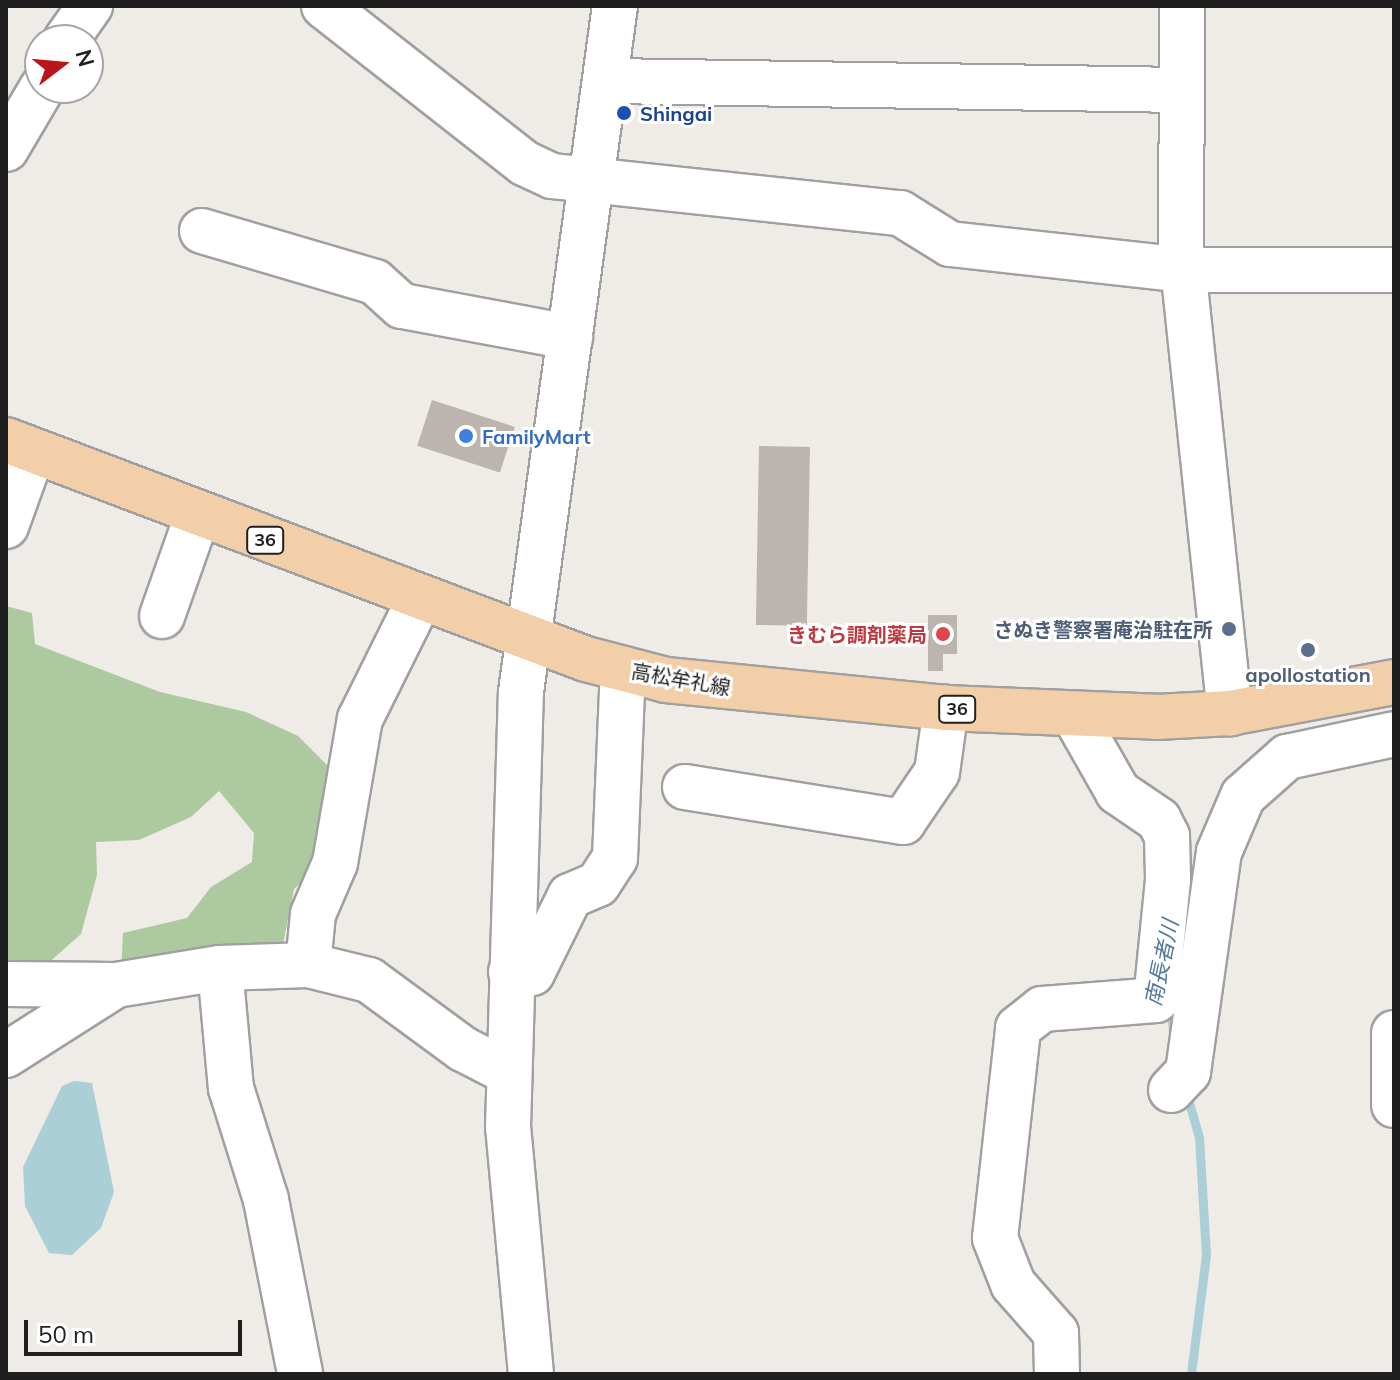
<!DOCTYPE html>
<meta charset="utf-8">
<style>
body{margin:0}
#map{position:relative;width:1400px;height:1380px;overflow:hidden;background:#efebe6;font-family:Mulish,"Noto Sans JP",sans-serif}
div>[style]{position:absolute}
.forest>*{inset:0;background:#adc99f}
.water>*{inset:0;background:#abcfd7}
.stream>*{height:9px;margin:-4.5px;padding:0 4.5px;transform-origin:4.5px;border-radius:4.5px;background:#abcfd7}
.building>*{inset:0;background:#bcb5af;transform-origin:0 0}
.roads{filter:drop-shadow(2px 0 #a0a0a0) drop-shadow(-2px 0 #a0a0a0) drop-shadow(0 2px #a0a0a0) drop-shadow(0 -2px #a0a0a0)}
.minor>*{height:44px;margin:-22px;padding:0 22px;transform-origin:22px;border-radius:22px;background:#fff}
.major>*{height:44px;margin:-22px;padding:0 22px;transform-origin:22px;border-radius:22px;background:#f2cfa8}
.dots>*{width:22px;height:22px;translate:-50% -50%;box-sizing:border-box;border:4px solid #fff;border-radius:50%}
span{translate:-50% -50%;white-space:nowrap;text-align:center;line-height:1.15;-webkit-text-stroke:6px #fff;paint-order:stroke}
.shield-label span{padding:2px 6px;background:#fff;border:2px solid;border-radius:6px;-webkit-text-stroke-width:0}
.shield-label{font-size:18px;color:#1f1f1f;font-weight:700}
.transit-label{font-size:20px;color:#164399;font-weight:700}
.left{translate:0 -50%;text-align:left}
.shop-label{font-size:20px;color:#366cbe;font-weight:700}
.service-label{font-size:20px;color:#4e5e75;font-weight:700}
.right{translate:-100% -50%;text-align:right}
.health-label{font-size:20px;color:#be3a42;font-weight:700}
.street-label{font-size:20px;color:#1f1f1f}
.water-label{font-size:22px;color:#527a9d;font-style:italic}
.frame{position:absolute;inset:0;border:8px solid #1f1f1f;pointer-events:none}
.north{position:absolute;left:24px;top:24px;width:80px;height:80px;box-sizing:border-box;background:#fff;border:2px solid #a5a5a5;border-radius:50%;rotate:74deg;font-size:22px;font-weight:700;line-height:32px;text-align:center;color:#1f1f1f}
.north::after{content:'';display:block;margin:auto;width:28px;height:36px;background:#b8161b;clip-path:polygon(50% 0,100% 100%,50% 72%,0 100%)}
.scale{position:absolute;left:24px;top:1320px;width:218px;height:36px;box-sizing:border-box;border:4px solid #1f1f1f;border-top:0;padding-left:10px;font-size:24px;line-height:28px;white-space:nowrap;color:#1f1f1f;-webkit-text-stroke:6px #fff;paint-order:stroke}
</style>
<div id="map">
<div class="forest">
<i style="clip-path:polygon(6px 606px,32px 613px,35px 644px,160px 692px,246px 712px,298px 736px,338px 776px,326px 858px,294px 889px,282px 949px,121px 974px,123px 933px,187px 918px,211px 887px,252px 862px,254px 833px,219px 791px,191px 817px,139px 840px,96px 842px,97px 875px,81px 934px,46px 965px,6px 963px)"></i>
</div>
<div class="water">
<i style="clip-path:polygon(74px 1081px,92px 1083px,114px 1192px,101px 1228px,72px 1255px,49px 1253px,25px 1206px,23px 1167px,62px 1086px)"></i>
</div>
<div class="stream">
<i style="left:1171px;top:1007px;width:40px;rotate:85.7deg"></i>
<i style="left:1186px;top:1092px;width:47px;rotate:73.9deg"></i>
<i style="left:1199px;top:1137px;width:118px;rotate:86.6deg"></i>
<i style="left:1206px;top:1255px;width:120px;rotate:97.2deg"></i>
</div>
<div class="building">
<i style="left:432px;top:400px;width:87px;height:48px;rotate:18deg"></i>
<i style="left:759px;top:446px;width:51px;height:179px;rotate:1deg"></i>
<i style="clip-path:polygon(928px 615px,957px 615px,957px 654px,943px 654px,943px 671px,928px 671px)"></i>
</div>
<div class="roads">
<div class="minor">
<i style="left:324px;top:6px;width:254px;rotate:38.1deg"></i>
<i style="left:524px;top:163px;width:31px;rotate:25deg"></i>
<i style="left:552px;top:176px;width:350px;rotate:6.1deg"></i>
<i style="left:900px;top:213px;width:59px;rotate:31.8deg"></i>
<i style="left:950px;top:244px;width:235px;rotate:6.3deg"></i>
<i style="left:1184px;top:270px;width:210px"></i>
<i style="left:1182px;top:6px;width:242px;rotate:90.2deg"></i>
<i style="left:1181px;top:248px;width:468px;rotate:84deg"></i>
<i style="left:66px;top:40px;width:42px;rotate:-54.8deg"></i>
<i style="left:609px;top:81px;width:573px;rotate:0.9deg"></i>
<i style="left:6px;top:149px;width:71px;rotate:-59.5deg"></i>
<i style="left:202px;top:231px;width:180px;rotate:16.4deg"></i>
<i style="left:375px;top:282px;width:36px;rotate:42deg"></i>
<i style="left:402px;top:306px;width:171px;rotate:10.5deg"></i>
<i style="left:6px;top:526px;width:80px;rotate:-70.2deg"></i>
<i style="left:162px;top:616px;width:108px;rotate:-70.6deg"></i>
<i style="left:685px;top:787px;width:221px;rotate:9.1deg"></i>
<i style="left:903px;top:822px;width:60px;rotate:-55.8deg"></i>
<i style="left:937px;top:772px;width:65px;rotate:-82deg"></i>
<i style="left:308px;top:965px;width:51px;rotate:-84.4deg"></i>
<i style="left:313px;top:914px;width:56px;rotate:-66.7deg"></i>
<i style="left:335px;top:863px;width:146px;rotate:-80.2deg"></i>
<i style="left:360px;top:719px;width:135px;rotate:-63.6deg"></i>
<i style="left:220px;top:968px;width:121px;rotate:84.8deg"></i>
<i style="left:231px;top:1088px;width:117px;rotate:72.6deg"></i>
<i style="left:266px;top:1200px;width:177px;rotate:78.9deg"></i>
<i style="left:511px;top:972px;width:21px;rotate:3deg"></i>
<i style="left:532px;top:973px;width:86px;rotate:-63.7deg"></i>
<i style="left:570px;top:896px;width:30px;rotate:-23deg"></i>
<i style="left:598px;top:884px;width:31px;rotate:-57deg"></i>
<i style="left:615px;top:858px;width:189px;rotate:-87.6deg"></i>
<i style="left:6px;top:984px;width:110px;rotate:0.5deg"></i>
<i style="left:1394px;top:1033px;width:72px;rotate:90deg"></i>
<i style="left:6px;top:1055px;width:130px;rotate:-32.5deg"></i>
<i style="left:116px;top:985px;width:105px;rotate:-9.3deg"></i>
<i style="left:220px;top:968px;width:88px;rotate:-2deg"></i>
<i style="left:308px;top:965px;width:63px;rotate:13.8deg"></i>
<i style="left:369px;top:980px;width:117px;rotate:36.3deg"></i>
<i style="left:463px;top:1049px;width:51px;rotate:27.1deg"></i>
<i style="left:1171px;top:1090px;width:25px;rotate:-47deg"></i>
<i style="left:1188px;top:1072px;width:222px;rotate:-82deg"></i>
<i style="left:1219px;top:852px;width:61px;rotate:-66.8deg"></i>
<i style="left:1243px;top:796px;width:59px;rotate:-41.6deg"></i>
<i style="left:1287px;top:757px;width:109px;rotate:-12.1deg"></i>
<i style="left:531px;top:1374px;width:248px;rotate:-95.3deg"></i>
<i style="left:508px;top:1127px;width:435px;rotate:-88.3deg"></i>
<i style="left:521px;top:692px;width:692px;rotate:-82.2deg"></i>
<i style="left:1057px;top:1374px;width:41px;rotate:-91.4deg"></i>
<i style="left:1056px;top:1333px;width:65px;rotate:-131.3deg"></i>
<i style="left:1013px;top:1284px;width:49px;rotate:-111.4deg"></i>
<i style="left:995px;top:1238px;width:211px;rotate:-83.7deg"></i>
<i style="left:1018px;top:1028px;width:31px;rotate:-38deg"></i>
<i style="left:1042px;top:1009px;width:114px;rotate:-4.5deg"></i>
<i style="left:1156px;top:1000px;width:122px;rotate:-84.3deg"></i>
<i style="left:1168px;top:879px;width:43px;rotate:-91.3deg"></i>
<i style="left:1167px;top:836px;width:18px;rotate:-117deg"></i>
<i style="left:1159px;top:820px;width:50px;rotate:-145.7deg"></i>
<i style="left:1118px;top:792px;width:89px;rotate:-119.7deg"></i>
</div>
<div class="major">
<i style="left:6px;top:440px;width:620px;rotate:20.69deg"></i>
<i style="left:586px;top:659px;width:83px;rotate:14.7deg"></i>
<i style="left:666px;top:680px;width:281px;rotate:5.7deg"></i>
<i style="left:946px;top:708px;width:211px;rotate:2.4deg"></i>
<i style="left:1157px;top:717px;width:73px;rotate:-3.1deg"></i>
<i style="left:1230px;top:713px;width:167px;rotate:-10.7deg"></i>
</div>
</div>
<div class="dots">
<i style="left:624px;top:113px;background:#1a4fb4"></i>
<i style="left:466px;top:436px;background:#3f7fe0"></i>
<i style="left:1229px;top:629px;background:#5c6f8a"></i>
<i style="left:943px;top:634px;background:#e0444e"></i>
<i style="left:1308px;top:650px;background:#5c6f8a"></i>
</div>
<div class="shield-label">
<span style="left:265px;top:540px">36</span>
<span style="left:957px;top:709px">36</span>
</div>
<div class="transit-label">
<span class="left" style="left:640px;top:113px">Shingai</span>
</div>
<div class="shop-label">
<span class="left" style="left:482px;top:436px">FamilyMart</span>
</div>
<div class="service-label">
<span class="right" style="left:1213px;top:629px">さぬき警察署庵治駐在所</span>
<span style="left:1308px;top:674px">apollostation</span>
</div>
<div class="health-label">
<span class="right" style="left:927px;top:634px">きむら調剤薬局</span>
</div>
<div class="street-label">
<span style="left:681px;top:679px;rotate:10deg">高松牟礼線</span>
</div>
<div class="water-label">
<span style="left:1162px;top:963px;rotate:-78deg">南長者川</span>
</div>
<div class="frame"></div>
<div class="north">N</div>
<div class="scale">50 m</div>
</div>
